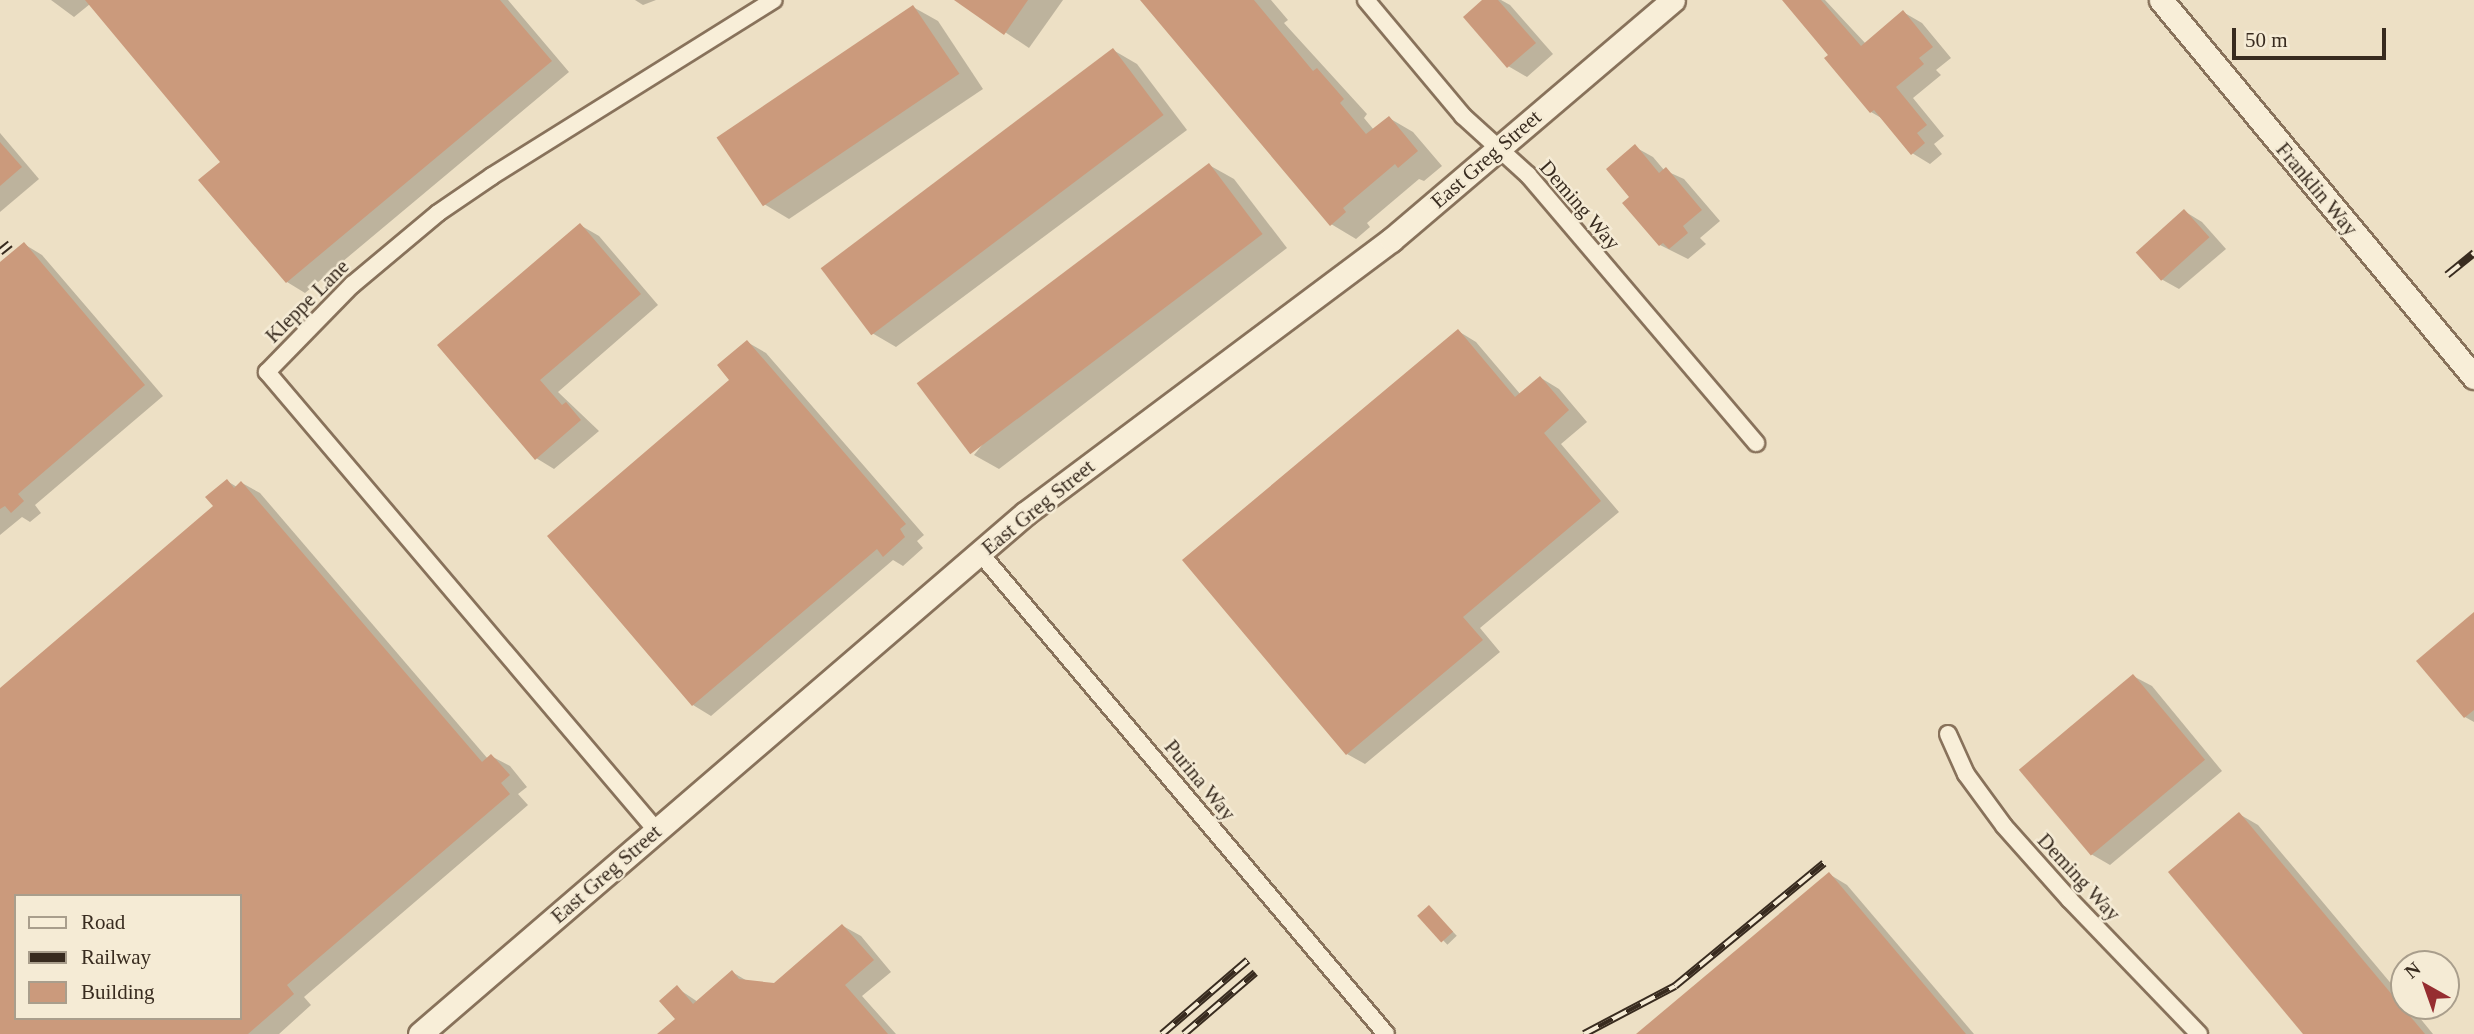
<!DOCTYPE html>
<style>
body{margin:0}
#map{position:relative;width:2474px;height:1034px;overflow:hidden;background:#ede0c5;font-family:"Times New Roman",serif}
div>[style]{position:absolute}
.shadow>*{inset:0;background:#0003;transform-origin:0 0}
.building>*{inset:0;background:#cb9a7c;transform-origin:0 0}
.roads{filter:drop-shadow(2px 0 #88725b) drop-shadow(-2px 0 #88725b) drop-shadow(0 2px #88725b) drop-shadow(0 -2px #88725b)}
.street>*{height:16px;margin:-8px;padding:0 8px;transform-origin:8px;border-radius:8px;background:#f8eed8}
.secondary>*{height:23px;margin:-11.5px;padding:0 11.5px;transform-origin:11.5px;border-radius:11.5px;background:#f8eed8}
.rail>*{height:8px;margin-top:-4px;transform-origin:0;background:repeating-linear-gradient(90deg,#f5ebd5 0 16px,#382b1f 0 32px);box-sizing:border-box;border-block:2px solid #382b1f}
span{translate:-50% -50%;white-space:nowrap;text-align:center;line-height:1.15;-webkit-text-stroke:5px #f5ebd5;paint-order:stroke}
.street-label{font-size:21px;color:#382b1f}
.legend{position:absolute;left:14px;top:894px;width:228px;height:126px;box-sizing:border-box;background:#f5ebd5;border:2px solid #a99e8c;margin:0;padding:9px 12px;list-style:none;font-size:21px;color:#382b1f}
.legend li{display:flex;align-items:center;gap:14px;height:35px}
.legend b{width:35px;border:2px solid #a99e8c}
.north{position:absolute;left:2390px;top:950px;width:70px;height:70px;box-sizing:border-box;background:#f5ebd5;border:2px solid #a99e8c;border-radius:50%;rotate:320deg;font-size:19px;font-weight:700;line-height:28px;text-align:center;color:#382b1f}
.north::after{content:'';display:block;margin:auto;width:24px;height:32px;background:#962d30;clip-path:polygon(50% 0,100% 100%,50% 72%,0 100%)}
.scale{position:absolute;left:2232px;top:28px;width:154px;height:32px;box-sizing:border-box;border:4px solid #382b1f;border-top:0;padding-left:9px;font-size:21px;line-height:24px;white-space:nowrap;color:#382b1f;-webkit-text-stroke:5px #f5ebd5;paint-order:stroke}
</style>
<div id="map">
<div class="shadow">
<i style="clip-path:polygon(51px 0,508px 0,569px 72px,305px 293px,287px 282px,222px 162px,90px 4px,74px 17px)"></i>
<i style="clip-path:polygon(635px 0,656px 0,643px 5px)"></i>
<i style="clip-path:polygon(957px 0,1063px 0,1029px 48px)"></i>
<i style="clip-path:polygon(1142px 0,1271px 0,1288px 20px,1284px 23px,1367px 114px,1364px 118px,1374px 130px,1389px 118px,1413px 132px,1442px 166px,1424px 181px,1419px 179px,1367px 223px,1370px 227px,1356px 239px,1331px 224px)"></i>
<i style="clip-path:polygon(1485px 0,1501px 0,1510px 5px,1553px 54px,1527px 77px,1508px 66px)"></i>
<i style="clip-path:polygon(1787px 0,1825px 0,1866px 44px,1903px 12px,1922px 23px,1951px 58px,1936px 70px,1941px 75px,1913px 98px,1944px 136px,1934px 144px,1942px 154px,1930px 164px,1912px 153px,1883px 119px,1871px 112px)"></i>
<i style="clip-path:polygon(913px 7px,938px 21px,983px 89px,789px 219px,764px 204px)"></i>
<i style="clip-path:polygon(1113px 50px,1137px 64px,1187px 130px,896px 347px,872px 333px)"></i>
<i style="clip-path:polygon(0 133px,39px 179px,0 212px)"></i>
<i style="clip-path:polygon(1635px 147px,1653px 157px,1664px 170px,1684px 179px,1720px 221px,1700px 238px,1706px 244px,1688px 259px,1660px 245px,1632px 197px)"></i>
<i style="clip-path:polygon(1209px 165px,1234px 179px,1287px 248px,999px 469px,974px 455px)"></i>
<i style="clip-path:polygon(2184px 211px,2202px 222px,2226px 249px,2179px 289px,2161px 279px)"></i>
<i style="clip-path:polygon(580px 225px,599px 236px,658px 305px,558px 392px,599px 431px,554px 469px,536px 458px,439px 346px)"></i>
<i style="clip-path:polygon(24px 244px,42px 255px,163px 396px,35px 505px,41px 513px,30px 522px,22px 517px,0 535px,0 265px)"></i>
<i style="clip-path:polygon(1458px 331px,1476px 342px,1521px 395px,1541px 378px,1559px 389px,1587px 422px,1561px 444px,1619px 512px,1480px 628px,1500px 652px,1365px 764px,1347px 754px)"></i>
<i style="clip-path:polygon(747px 342px,766px 353px,924px 535px,917px 541px,923px 548px,903px 566px,893px 560px,711px 716px,693px 705px,732px 380px)"></i>
<i style="clip-path:polygon(evenodd,227px 481px,237px 487px,242px 483px,260px 493px,488px 759px,491px 756px,510px 766px,527px 787px,518px 794px,528px 805px,304px 997px,311px 1005px,279px 1034px,0 1034px,0 691px,215px 506px,227px 481px,16px 896px,240px 896px,240px 1018px,16px 1018px,16px 896px)"></i>
<i style="clip-path:polygon(2474px 617px,2474px 722px,2465px 717px,2419px 662px)"></i>
<i style="clip-path:polygon(2133px 676px,2152px 686px,2222px 771px,2110px 865px,2091px 854px)"></i>
<i style="clip-path:polygon(2239px 814px,2258px 825px,2404px 999px,2404px 1006px,2410px 1006px,2433px 1034px,2306px 1034px)"></i>
<i style="clip-path:polygon(1829px 874px,1847px 885px,1974px 1034px,1639px 1034px)"></i>
<i style="left:1429px;top:907px;width:40px;height:13px;rotate:46deg"></i>
<i style="clip-path:polygon(843px 926px,861px 936px,891px 972px,862px 996px,896px 1034px,660px 1034px,678px 1019px,677px 988px,698px 1002px,732px 972px,749px 982px,775px 984px)"></i>
</div>
<div class="building">
<i style="clip-path:polygon(85px 0,500px 0,552px 61px,286px 283px,198px 180px,220px 162px)"></i>
<i style="clip-path:polygon(954px 0,1028px 0,1004px 35px)"></i>
<i style="clip-path:polygon(1140px 0,1254px 0,1313px 71px,1317px 68px,1344px 99px,1340px 103px,1366px 134px,1389px 116px,1418px 151px,1398px 168px,1395px 164px,1343px 208px,1346px 212px,1330px 226px)"></i>
<i style="clip-path:polygon(1482px 0,1498px 0,1536px 43px,1507px 68px,1463px 17px)"></i>
<i style="clip-path:polygon(1782px 0,1821px 0,1861px 46px,1903px 10px,1933px 47px,1919px 58px,1924px 64px,1896px 87px,1927px 125px,1917px 133px,1925px 143px,1911px 155px,1874px 110px,1870px 113px,1824px 58px,1828px 55px)"></i>
<i style="left:913px;top:5px;width:83px;height:237px;rotate:56deg"></i>
<i style="left:1113px;top:48px;width:84px;height:366px;rotate:53deg"></i>
<i style="clip-path:polygon(0 142px,22px 167px,0 186px)"></i>
<i style="clip-path:polygon(1635px 144px,1659px 173px,1666px 167px,1702px 210px,1683px 226px,1688px 233px,1669px 249px,1663px 243px,1659px 246px,1622px 203px,1629px 197px,1606px 169px)"></i>
<i style="left:1209px;top:163px;width:89px;height:366px;rotate:53deg"></i>
<i style="left:2184px;top:209px;width:38px;height:65px;rotate:48deg"></i>
<i style="clip-path:polygon(580px 223px,641px 294px,540px 380px,562px 405px,566px 402px,581px 420px,535px 460px,437px 345px)"></i>
<i style="clip-path:polygon(24px 242px,145px 385px,18px 494px,24px 501px,11px 513px,5px 506px,0 509px,0 262px)"></i>
<i style="clip-path:polygon(1458px 329px,1515px 397px,1540px 376px,1569px 410px,1544px 433px,1601px 501px,1463px 617px,1483px 640px,1346px 755px,1182px 560px)"></i>
<i style="clip-path:polygon(747px 340px,906px 524px,900px 529px,905px 537px,883px 557px,877px 549px,692px 706px,547px 536px,729px 380px,717px 365px)"></i>
<i style="clip-path:polygon(evenodd,227px 479px,234px 488px,241px 481px,482px 762px,491px 754px,510px 775px,501px 783px,510px 794px,287px 985px,294px 994px,248px 1034px,0 1034px,0 688px,213px 506px,205px 497px,227px 479px,16px 896px,240px 896px,240px 1018px,16px 1018px,16px 896px)"></i>
<i style="clip-path:polygon(2474px 612px,2474px 710px,2464px 718px,2416px 661px)"></i>
<i style="left:2133px;top:674px;width:112px;height:149px;rotate:50deg"></i>
<i style="clip-path:polygon(2239px 812px,2425px 1034px,2303px 1034px,2168px 872px)"></i>
<i style="clip-path:polygon(1829px 872px,1966px 1034px,1636px 1034px)"></i>
<i style="left:1429px;top:905px;width:36px;height:16px;rotate:48deg"></i>
<i style="clip-path:polygon(842px 924px,874px 960px,845px 985px,888px 1034px,657px 1034px,675px 1019px,659px 1001px,677px 985px,693px 1004px,732px 970px,739px 979px,774px 983px)"></i>
</div>
<div class="roads">
<div class="street">
<i style="left:1366px;top:0;width:151px;rotate:50.1deg"></i>
<i style="left:1463px;top:116px;width:88px;rotate:42.2deg"></i>
<i style="left:1528px;top:175px;width:352px;rotate:49.6deg"></i>
<i style="left:980px;top:553px;width:629px;rotate:49.83deg"></i>
<i style="left:1948px;top:734px;width:44px;rotate:65.8deg"></i>
<i style="left:1966px;top:774px;width:64px;rotate:53.8deg"></i>
<i style="left:2004px;top:826px;width:99px;rotate:48.3deg"></i>
<i style="left:2070px;top:900px;width:186px;rotate:46.1deg"></i>
<i style="left:656px;top:830px;width:601px;rotate:-130.34deg"></i>
<i style="left:267px;top:372px;width:122px;rotate:-45.7deg"></i>
<i style="left:352px;top:285px;width:112px;rotate:-39.9deg"></i>
<i style="left:438px;top:213px;width:65px;rotate:-34.4deg"></i>
<i style="left:492px;top:176px;width:332px;rotate:-32deg"></i>
</div>
<div class="secondary">
<i style="left:2161px;top:0;width:490px;rotate:50.3deg"></i>
<i style="left:420px;top:1034px;width:799px;rotate:-40.69deg"></i>
<i style="left:1026px;top:513px;width:456px;rotate:-36.8deg"></i>
<i style="left:1391px;top:240px;width:370px;rotate:-40.4deg"></i>
</div>
</div>
<div class="rail">
<i style="left:0;top:252px;width:13px;rotate:-39deg"></i>
<i style="left:2447px;top:275px;width:35px;rotate:-39deg"></i>
<i style="left:1162px;top:1034px;width:113px;rotate:-40.7deg"></i>
<i style="left:1184px;top:1034px;width:94px;rotate:-40.7deg"></i>
<i style="left:1584px;top:1034px;width:103px;rotate:-27.8deg"></i>
<i style="left:1675px;top:986px;width:193px;rotate:-39.5deg"></i>
</div>
<div class="street-label">
<span style="left:1486px;top:159px;rotate:-41deg">East Greg Street</span>
<span style="left:2317px;top:189px;rotate:50deg">Franklin Way</span>
<span style="left:1580px;top:205px;rotate:49deg">Deming Way</span>
<span style="left:307px;top:301px;rotate:-45deg">Kleppe Lane</span>
<span style="left:1038px;top:507px;rotate:-39deg">East Greg Street</span>
<span style="left:1200px;top:780px;rotate:50deg">Purina Way</span>
<span style="left:606px;top:874px;rotate:-41deg">East Greg Street</span>
<span style="left:2079px;top:877px;rotate:47deg">Deming Way</span>
</div>
<ul class="legend">
<li><b style="height:9px;background:#f8eed8"></b>Road</li>
<li><b style="height:9px;background:#382b1f"></b>Railway</li>
<li><b style="height:19px;background:#cb9a7c"></b>Building</li>
</ul>
<div class="north">N</div>
<div class="scale">50 m</div>
</div>
